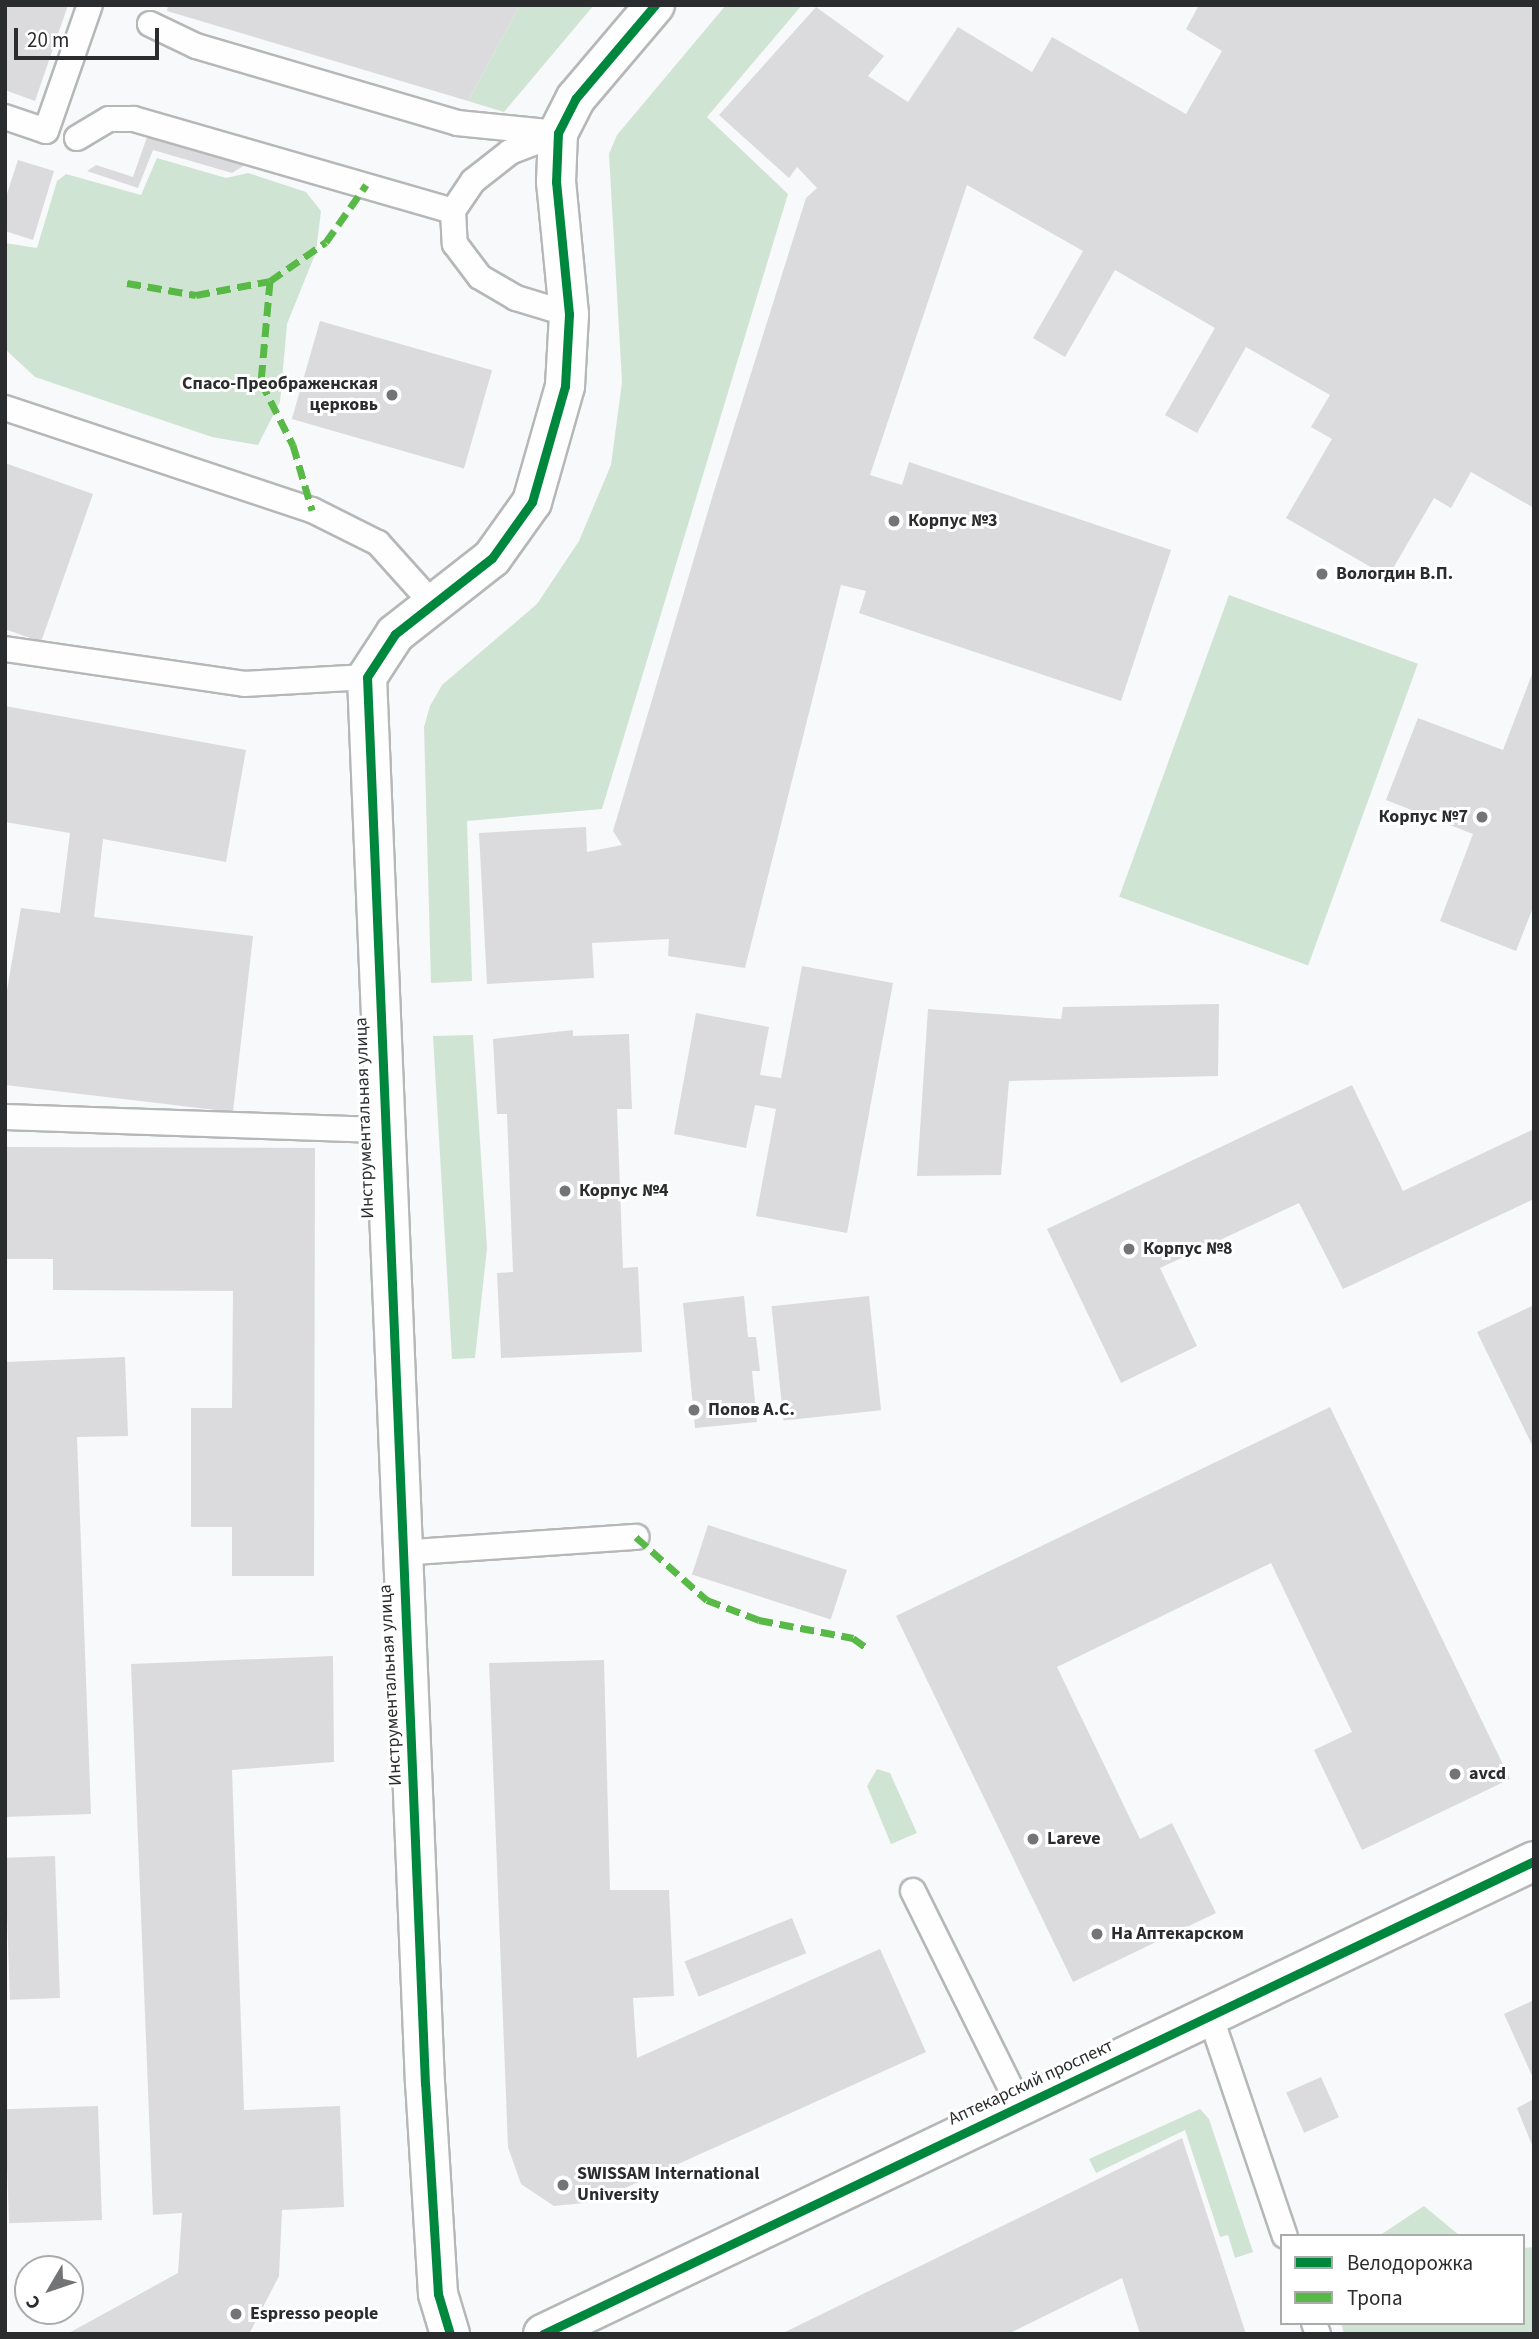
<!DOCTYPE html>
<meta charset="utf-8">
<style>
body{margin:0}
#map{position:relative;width:1539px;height:2339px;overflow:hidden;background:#f7f9fb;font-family:"Source Sans 3",sans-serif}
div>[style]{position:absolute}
.green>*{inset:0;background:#d0e4d4;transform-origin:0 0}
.building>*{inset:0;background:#dbdbdd;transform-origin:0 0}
.roads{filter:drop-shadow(2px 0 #b6b8b8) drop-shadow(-2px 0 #b6b8b8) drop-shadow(0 2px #b6b8b8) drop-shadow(0 -2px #b6b8b8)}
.service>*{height:24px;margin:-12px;padding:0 12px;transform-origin:12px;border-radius:12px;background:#fefefe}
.minor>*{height:38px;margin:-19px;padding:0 19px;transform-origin:19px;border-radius:19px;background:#fefefe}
.quiet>*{height:7px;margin-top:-3.5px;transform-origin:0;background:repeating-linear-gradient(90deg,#58b947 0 14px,transparent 0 21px)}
.cycleway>*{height:9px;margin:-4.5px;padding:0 4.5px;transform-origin:4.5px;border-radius:4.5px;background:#00873e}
.dots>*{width:19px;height:19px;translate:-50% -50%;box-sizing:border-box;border:4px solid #fff;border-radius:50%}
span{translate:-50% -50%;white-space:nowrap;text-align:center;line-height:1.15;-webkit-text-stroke:6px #fff;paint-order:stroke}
.poi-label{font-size:18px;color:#2b2c2d;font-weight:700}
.right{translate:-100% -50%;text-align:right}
.left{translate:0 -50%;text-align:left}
.street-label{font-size:18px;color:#2b2c2d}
.frame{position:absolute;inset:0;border:7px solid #2b2c2d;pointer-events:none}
.legend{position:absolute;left:1280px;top:2234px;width:245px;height:91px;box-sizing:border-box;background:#fff;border:2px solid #aaabab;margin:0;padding:9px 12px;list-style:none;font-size:21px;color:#2b2c2d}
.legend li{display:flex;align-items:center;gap:14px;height:35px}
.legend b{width:35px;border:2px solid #aaabab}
.north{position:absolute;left:14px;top:2255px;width:70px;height:70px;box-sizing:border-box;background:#fff;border:2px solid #aaabab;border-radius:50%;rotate:231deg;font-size:19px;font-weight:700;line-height:28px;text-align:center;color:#2b2c2d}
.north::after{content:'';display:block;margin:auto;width:24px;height:32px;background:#727475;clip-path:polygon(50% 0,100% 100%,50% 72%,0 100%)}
.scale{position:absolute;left:14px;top:28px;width:145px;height:32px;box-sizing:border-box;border:4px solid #2b2c2d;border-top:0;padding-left:9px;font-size:21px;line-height:24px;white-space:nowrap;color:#2b2c2d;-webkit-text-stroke:5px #fff;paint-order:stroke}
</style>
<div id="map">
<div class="green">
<i style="clip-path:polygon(520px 5px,594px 5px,504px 112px,468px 101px)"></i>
<i style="clip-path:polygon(726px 5px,802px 5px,707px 117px,788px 194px,602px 809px,467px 821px,472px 981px,431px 983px,424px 727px,430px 706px,442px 685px,537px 604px,579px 541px,611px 465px,622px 382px,609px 154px,617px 135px)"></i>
<i style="clip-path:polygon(157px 158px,226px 178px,248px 173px,306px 192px,321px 211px,316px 252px,287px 324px,280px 402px,258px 445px,212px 437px,35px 377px,5px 349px,5px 243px,37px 248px,57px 181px,66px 174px,141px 195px)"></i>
<i style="left:1229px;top:595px;width:201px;height:321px;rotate:20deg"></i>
<i style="clip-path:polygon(473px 1035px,487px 1248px,475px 1358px,452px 1359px,433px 1036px)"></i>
<i style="clip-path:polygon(877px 1769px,890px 1773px,917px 1833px,891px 1844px,867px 1786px)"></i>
<i style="clip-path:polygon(1200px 2109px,1209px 2119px,1253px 2252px,1235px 2258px,1228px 2235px,1220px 2237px,1185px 2130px,1096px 2173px,1089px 2159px)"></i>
<i style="clip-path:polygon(1424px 2206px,1460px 2236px,1379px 2236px)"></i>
<i style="clip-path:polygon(1534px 2247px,1534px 2334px,1344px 2334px,1341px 2323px,1523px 2323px,1523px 2248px)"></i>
</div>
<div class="building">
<i style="clip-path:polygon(5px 5px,68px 5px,35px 101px,5px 90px)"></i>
<i style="clip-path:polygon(168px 5px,520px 5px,468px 101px,167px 11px)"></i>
<i style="clip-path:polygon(1199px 5px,1534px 5px,1534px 508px,1471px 472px,1451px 508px,1434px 498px,1388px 577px,1286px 518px,1332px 439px,1311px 427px,1330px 395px,1246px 347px,1197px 433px,1165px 415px,1215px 328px,1115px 270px,1065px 357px,1033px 338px,1083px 251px,967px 185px,870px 475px,902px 485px,909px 462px,1171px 550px,1121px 701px,859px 613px,866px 591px,841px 585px,745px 968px,668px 956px,669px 939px,592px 943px,594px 978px,487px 984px,479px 833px,586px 827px,587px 852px,622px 845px,613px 831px,714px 491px,806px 198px,817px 188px,797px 167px,789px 178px,719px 115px,816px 7px,884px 56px,868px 76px,908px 102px,958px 27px,1032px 72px,1052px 37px,1186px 114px,1222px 51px,1186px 29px)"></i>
<i style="clip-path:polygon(147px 137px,245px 165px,232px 173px,153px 150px,138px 188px,87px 171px,96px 165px,133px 177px)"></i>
<i style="clip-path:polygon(18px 160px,54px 171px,33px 240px,5px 231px,5px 200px)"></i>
<i style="left:320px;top:321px;width:179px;height:102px;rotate:16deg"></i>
<i style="clip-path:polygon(5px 463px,93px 494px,41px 642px,5px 629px)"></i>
<i style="clip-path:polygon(1534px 669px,1534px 905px,1516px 951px,1440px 921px,1473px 834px,1386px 800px,1418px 718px,1503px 750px)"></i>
<i style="clip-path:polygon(5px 706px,246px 750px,226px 862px,103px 839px,94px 917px,253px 936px,233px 1112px,5px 1085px,5px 1002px,21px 908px,60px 913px,70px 833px,5px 822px)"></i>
<i style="clip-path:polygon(802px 966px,893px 983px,847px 1233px,756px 1216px,776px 1109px,755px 1105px,746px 1148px,674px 1134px,696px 1013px,769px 1027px,760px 1075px,781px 1078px)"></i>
<i style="clip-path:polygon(1219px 1004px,1218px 1076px,1009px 1081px,1001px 1175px,917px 1176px,928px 1009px,1061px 1019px,1063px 1007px)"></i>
<i style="clip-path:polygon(573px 1030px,573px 1036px,629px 1034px,632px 1109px,617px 1109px,623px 1268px,638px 1267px,642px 1352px,501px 1358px,497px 1273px,513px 1272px,507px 1114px,497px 1114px,493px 1039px)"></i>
<i style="clip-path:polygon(1352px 1085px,1403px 1191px,1534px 1129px,1534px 1199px,1343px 1289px,1299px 1203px,1160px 1268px,1197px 1346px,1121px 1383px,1047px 1229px)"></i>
<i style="clip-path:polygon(5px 1147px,315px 1148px,314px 1576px,232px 1576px,232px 1527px,191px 1527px,191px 1408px,232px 1408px,233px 1291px,53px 1290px,53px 1259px,5px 1259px)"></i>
<i style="clip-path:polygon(744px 1296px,748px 1337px,756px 1337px,760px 1371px,752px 1371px,757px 1422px,695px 1428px,683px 1303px)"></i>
<i style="left:869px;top:1296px;width:115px;height:98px;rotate:84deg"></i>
<i style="clip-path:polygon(1534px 1305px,1534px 1449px,1477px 1332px)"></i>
<i style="clip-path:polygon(125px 1357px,128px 1436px,77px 1437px,91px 1814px,5px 1817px,5px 1362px)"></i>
<i style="clip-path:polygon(1330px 1407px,1510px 1779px,1362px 1850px,1314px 1750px,1352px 1732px,1271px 1563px,1057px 1667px,1140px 1839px,1172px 1823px,1216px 1913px,1073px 1982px,896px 1616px)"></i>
<i style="left:708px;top:1525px;width:146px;height:52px;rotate:18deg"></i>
<i style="clip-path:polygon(333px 1656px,334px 1762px,232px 1770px,244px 2110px,340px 2106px,344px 2207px,282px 2210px,279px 2276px,249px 2334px,67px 2334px,178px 2273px,182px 2213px,153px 2215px,131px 1664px)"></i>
<i style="clip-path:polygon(604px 1660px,610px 1890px,669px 1890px,674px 1996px,633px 1998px,637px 2058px,880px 1949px,926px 2052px,594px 2202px,554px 2206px,521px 2184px,508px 2147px,489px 1663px)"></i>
<i style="left:55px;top:1856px;width:142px;height:50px;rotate:88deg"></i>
<i style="left:792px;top:1918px;width:38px;height:116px;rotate:68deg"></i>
<i style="clip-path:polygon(1534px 2000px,1534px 2080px,1504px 2014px)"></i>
<i style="left:1321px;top:2077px;width:44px;height:38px;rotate:66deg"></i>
<i style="clip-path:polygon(1532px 2100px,1534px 2103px,1534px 2150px,1517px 2108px)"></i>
<i style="left:98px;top:2106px;width:114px;height:93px;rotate:88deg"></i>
<i style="clip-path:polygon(1182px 2138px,1246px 2334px,1140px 2334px,1122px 2278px,1008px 2334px,781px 2334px)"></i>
</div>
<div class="roads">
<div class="service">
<i style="left:150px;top:24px;width:51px;rotate:25.6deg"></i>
<i style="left:196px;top:46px;width:272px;rotate:16.4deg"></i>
<i style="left:457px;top:123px;width:101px;rotate:5.7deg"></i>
<i style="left:5px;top:117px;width:43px;rotate:18.9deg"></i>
<i style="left:46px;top:131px;width:133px;rotate:-70.8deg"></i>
<i style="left:554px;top:135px;width:47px;rotate:158.9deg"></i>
<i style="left:510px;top:152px;width:47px;rotate:141.9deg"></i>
<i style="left:473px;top:181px;width:36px;rotate:124deg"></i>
<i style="left:453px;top:211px;width:33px;rotate:87deg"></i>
<i style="left:455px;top:244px;width:41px;rotate:52.9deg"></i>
<i style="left:480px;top:277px;width:42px;rotate:30.3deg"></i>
<i style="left:516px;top:298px;width:55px;rotate:16.8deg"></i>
<i style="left:77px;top:138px;width:37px;rotate:-31deg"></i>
<i style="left:109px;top:119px;width:25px"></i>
<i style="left:134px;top:119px;width:332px;rotate:16.1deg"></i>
<i style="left:5px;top:408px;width:324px;rotate:18.4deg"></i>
<i style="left:312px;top:510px;width:74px;rotate:26.6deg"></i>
<i style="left:378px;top:543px;width:81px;rotate:48deg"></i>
<i style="left:5px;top:649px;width:242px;rotate:8.3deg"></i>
<i style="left:244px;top:684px;width:123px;rotate:-3.3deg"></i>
<i style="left:5px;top:1117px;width:376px;rotate:2deg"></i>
<i style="left:400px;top:1553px;width:237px;rotate:-3.9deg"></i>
<i style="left:913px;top:1891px;width:239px;rotate:63.6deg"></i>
<i style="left:1210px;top:2015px;width:233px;rotate:71.3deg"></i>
<i style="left:1314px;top:2323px;width:12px;rotate:70deg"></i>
</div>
<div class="minor">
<i style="left:450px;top:2334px;width:42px;rotate:-106.7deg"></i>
<i style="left:438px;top:2294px;width:210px;rotate:-93.5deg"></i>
<i style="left:425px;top:2084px;width:1408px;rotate:-92.36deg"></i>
<i style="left:367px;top:677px;width:51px;rotate:-56.9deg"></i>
<i style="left:395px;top:634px;width:123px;rotate:-38.1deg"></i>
<i style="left:492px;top:558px;width:69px;rotate:-54.5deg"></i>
<i style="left:532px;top:502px;width:121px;rotate:-74.1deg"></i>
<i style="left:565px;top:386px;width:72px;rotate:-86.8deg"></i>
<i style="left:569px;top:314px;width:133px;rotate:-95.6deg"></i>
<i style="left:556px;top:182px;width:49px;rotate:-87.7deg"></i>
<i style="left:558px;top:133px;width:39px;rotate:-63deg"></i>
<i style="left:576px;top:98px;width:122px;rotate:-49.7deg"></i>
<i style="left:543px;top:2334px;width:1098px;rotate:-25.51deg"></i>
</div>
</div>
<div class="quiet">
<i style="left:270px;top:281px;width:101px;rotate:95.1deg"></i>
<i style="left:261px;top:382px;width:71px;rotate:63.1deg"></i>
<i style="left:293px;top:445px;width:68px;rotate:73.7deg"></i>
<i style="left:127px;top:283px;width:70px;rotate:9.9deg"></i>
<i style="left:196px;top:295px;width:75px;rotate:-10.7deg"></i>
<i style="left:270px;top:281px;width:68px;rotate:-34.9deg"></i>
<i style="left:326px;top:242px;width:70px;rotate:-54.9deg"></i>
<i style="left:636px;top:1537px;width:95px;rotate:41.6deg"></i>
<i style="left:707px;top:1600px;width:56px;rotate:21deg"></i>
<i style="left:759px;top:1620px;width:96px;rotate:10.8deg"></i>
<i style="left:853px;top:1638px;width:19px;rotate:36deg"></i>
</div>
<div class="cycleway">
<i style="left:450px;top:2334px;width:42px;rotate:-106.7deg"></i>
<i style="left:438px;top:2294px;width:210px;rotate:-93.5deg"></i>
<i style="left:425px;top:2084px;width:1408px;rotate:-92.36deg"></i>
<i style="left:367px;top:677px;width:51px;rotate:-56.9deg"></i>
<i style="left:395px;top:634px;width:123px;rotate:-38.1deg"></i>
<i style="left:492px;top:558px;width:69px;rotate:-54.5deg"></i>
<i style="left:532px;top:502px;width:121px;rotate:-74.1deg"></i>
<i style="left:565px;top:386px;width:72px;rotate:-86.8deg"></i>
<i style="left:569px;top:314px;width:133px;rotate:-95.6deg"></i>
<i style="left:556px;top:182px;width:49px;rotate:-87.7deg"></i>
<i style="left:558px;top:133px;width:39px;rotate:-63deg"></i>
<i style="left:576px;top:98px;width:122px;rotate:-49.7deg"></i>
<i style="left:543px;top:2334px;width:1098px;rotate:-25.51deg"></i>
</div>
<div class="dots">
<i style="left:392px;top:395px;background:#727475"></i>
<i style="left:894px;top:521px;background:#727475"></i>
<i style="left:1322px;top:574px;background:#727475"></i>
<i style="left:1482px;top:817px;background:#727475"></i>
<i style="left:565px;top:1191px;background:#727475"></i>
<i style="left:1129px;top:1249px;background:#727475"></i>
<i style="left:694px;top:1410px;background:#727475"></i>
<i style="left:1455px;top:1774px;background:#727475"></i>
<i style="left:1033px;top:1839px;background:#727475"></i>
<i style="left:1097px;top:1934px;background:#727475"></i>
<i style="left:563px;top:2185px;background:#727475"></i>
<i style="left:236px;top:2314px;background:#727475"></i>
</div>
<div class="poi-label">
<span class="right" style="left:378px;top:395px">Спасо-Преображенская<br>церковь</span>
<span class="left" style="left:908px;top:521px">Корпус №3</span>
<span class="left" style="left:1336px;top:574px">Вологдин В.П.</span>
<span class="right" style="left:1468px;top:817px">Корпус №7</span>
<span class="left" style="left:579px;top:1191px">Корпус №4</span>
<span class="left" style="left:1143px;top:1249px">Корпус №8</span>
<span class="left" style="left:708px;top:1410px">Попов А.С.</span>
<span class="left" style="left:1469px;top:1774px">avcd</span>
<span class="left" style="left:1047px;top:1839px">Lareve</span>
<span class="left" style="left:1111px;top:1934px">На Аптекарском</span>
<span class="left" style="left:577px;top:2185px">SWISSAM International<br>University</span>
<span class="left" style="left:250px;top:2314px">Espresso people</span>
</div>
<div class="street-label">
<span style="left:365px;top:1118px;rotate:-92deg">Инструментальная улица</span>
<span style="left:391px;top:1685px;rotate:-93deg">Инструментальная улица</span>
<span style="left:1031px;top:2083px;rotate:-25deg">Аптекарский проспект</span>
</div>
<div class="frame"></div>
<ul class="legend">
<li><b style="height:9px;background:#00873e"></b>Велодорожка</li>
<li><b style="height:9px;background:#58b947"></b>Тропа</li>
</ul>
<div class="north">С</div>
<div class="scale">20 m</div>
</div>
